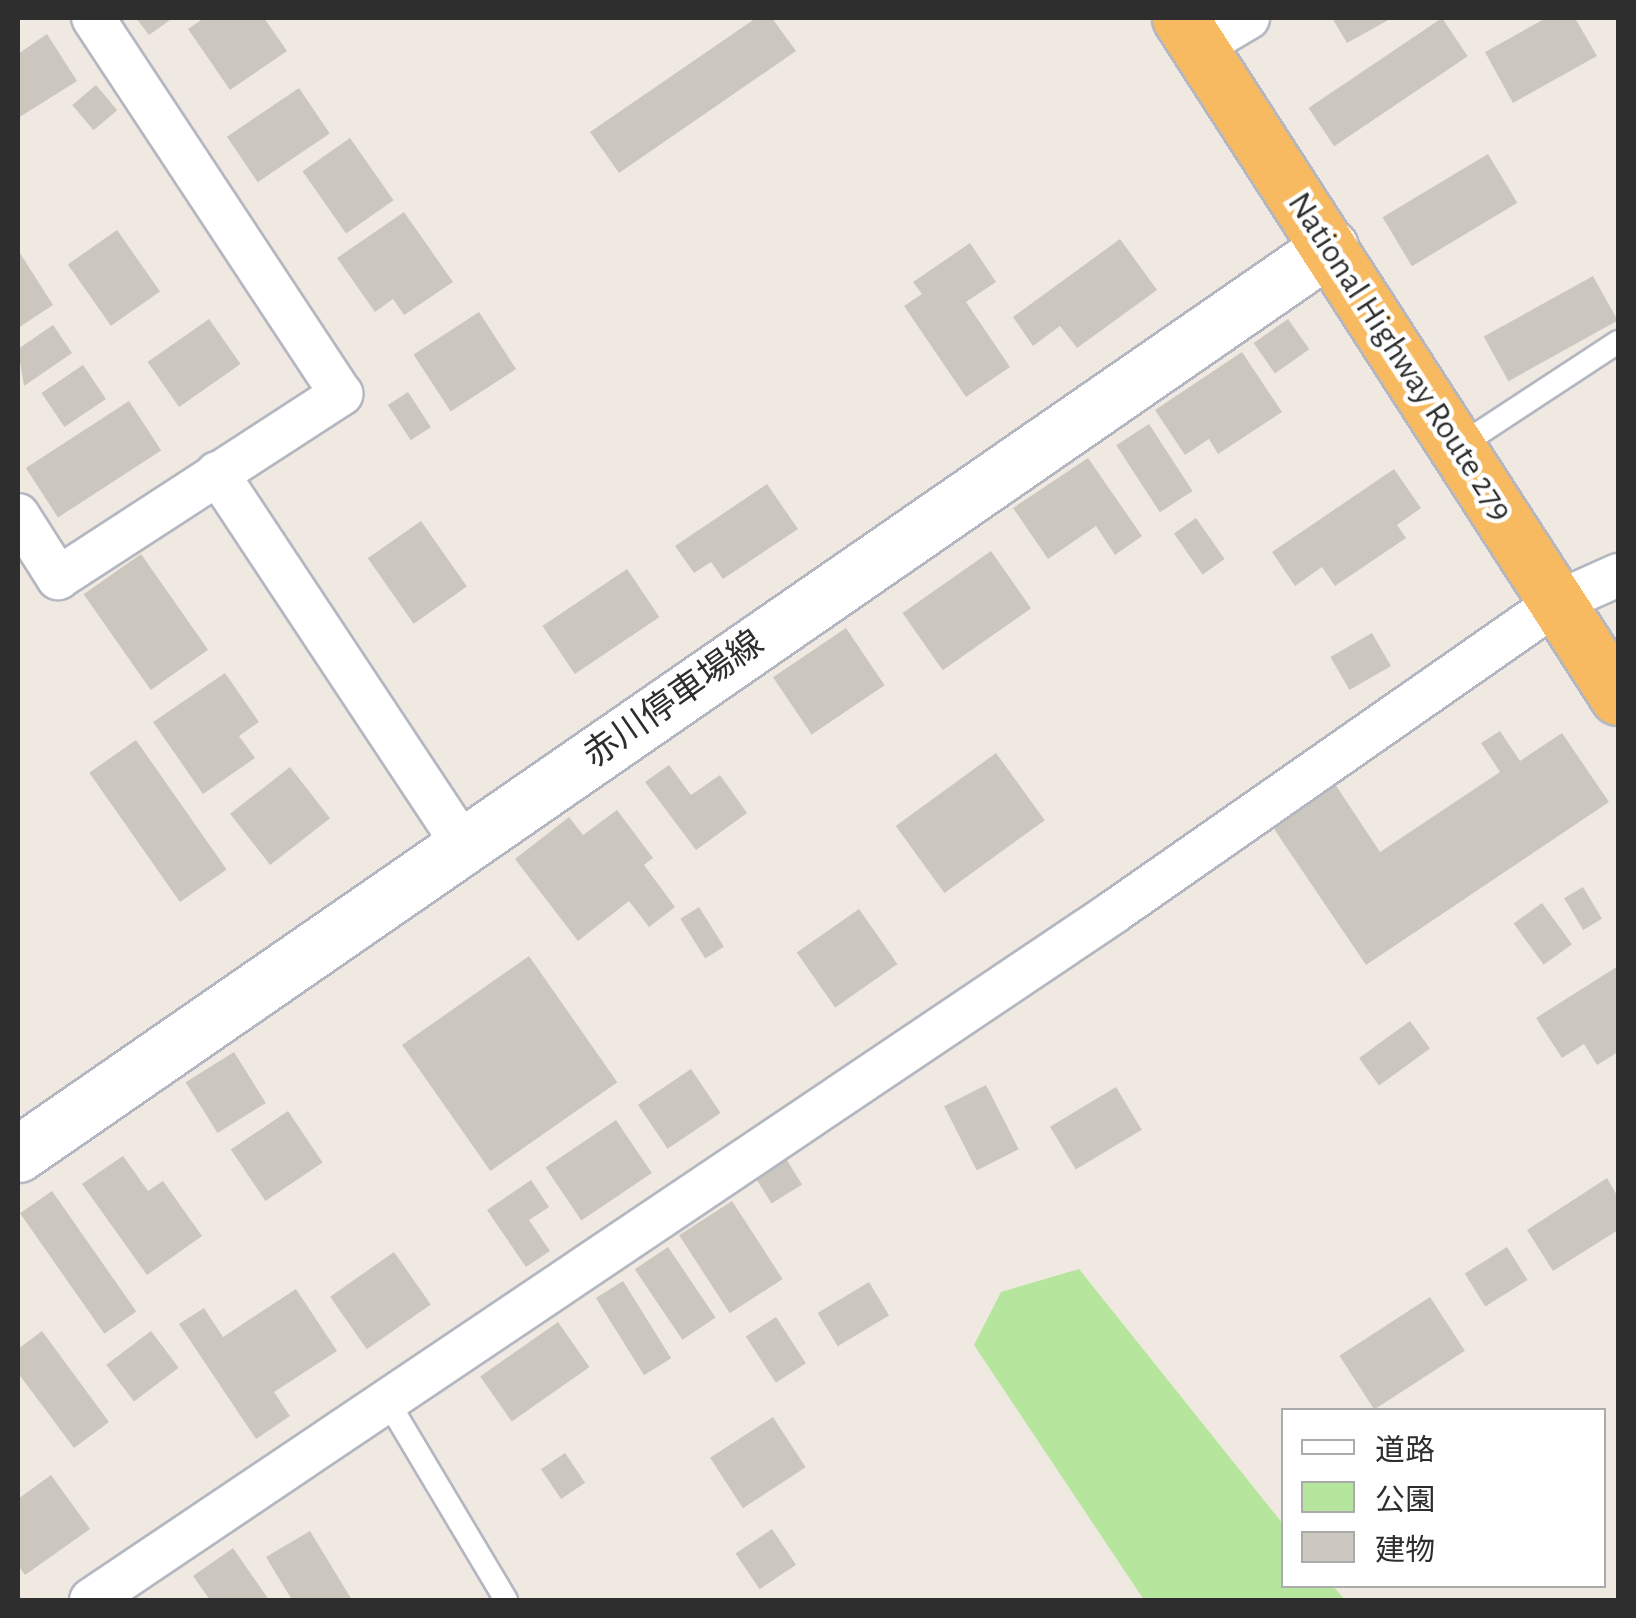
<!DOCTYPE html>
<meta charset="utf-8">
<style>
body{margin:0}
#map{position:relative;width:1636px;height:1618px;overflow:hidden;background:#efe9e1;font-family:"Alegreya Sans","Noto Sans JP",sans-serif}
div>[style]{position:absolute}
.green>*{inset:0;background:#b6e59e}
.building>*{inset:0;background:#cbc7bf;transform-origin:0 0}
.roads{filter:drop-shadow(2px 0 #b4b7c1) drop-shadow(-2px 0 #b4b7c1) drop-shadow(0 2px #b4b7c1) drop-shadow(0 -2px #b4b7c1)}
.service>*{height:22px;margin:-11px;padding:0 11px;transform-origin:11px;border-radius:11px;background:#fff}
.minor>*{height:42px;margin:-21px;padding:0 21px;transform-origin:21px;border-radius:21px;background:#fff}
.secondary>*{height:55px;margin:-27.5px;padding:0 27.5px;transform-origin:27.5px;border-radius:27.5px;background:#fff}
.trunk>*{height:55px;margin:-27.5px;padding:0 27.5px;transform-origin:27.5px;border-radius:27.5px;background:#f8ba60}
span{translate:-50% -50%;white-space:nowrap;text-align:center;line-height:1.15;-webkit-text-stroke:9px #fff;paint-order:stroke}
.street-label{font-size:35px;color:#2e2e2e}
.frame{position:absolute;inset:0;border:20px solid #2e2e2e;pointer-events:none}
.legend{position:absolute;left:1281px;top:1408px;width:325px;height:180px;box-sizing:border-box;background:#fff;border:2px solid #ababab;margin:0;padding:12px 18px;list-style:none;font-size:30px;color:#2e2e2e}
.legend li{display:flex;align-items:center;gap:20px;height:50px}
.legend b{width:50px;border:2px solid #ababab}
</style>
<div id="map">
<div class="green">
<i style="clip-path:polygon(1079px 1269px,1283px 1524px,1284px 1586px,1333px 1586px,1345px 1600px,1144px 1600px,974px 1345px,1001px 1292px)"></i>
</div>
<div class="building">
<i style="clip-path:polygon(136px 18px,173px 18px,149px 35px)"></i>
<i style="clip-path:polygon(204px 18px,264px 18px,287px 51px,230px 90px,188px 29px)"></i>
<i style="clip-path:polygon(756px 18px,772px 18px,796px 51px,619px 173px,590px 132px)"></i>
<i style="clip-path:polygon(1332px 18px,1392px 18px,1347px 43px)"></i>
<i style="left:1442px;top:18px;width:46px;height:161px;rotate:56deg"></i>
<i style="clip-path:polygon(1546px 18px,1575px 18px,1597px 56px,1513px 103px,1485px 52px)"></i>
<i style="clip-path:polygon(47px 34px,77px 81px,18px 118px,18px 54px)"></i>
<i style="left:96px;top:85px;width:33px;height:31px;rotate:50deg"></i>
<i style="left:299px;top:88px;width:55px;height:87px;rotate:56deg"></i>
<i style="left:350px;top:138px;width:76px;height:58px;rotate:55deg"></i>
<i style="left:1488px;top:154px;width:57px;height:123px;rotate:59deg"></i>
<i style="clip-path:polygon(404px 212px,453px 282px,404px 315px,393px 299px,375px 312px,337px 258px)"></i>
<i style="left:117px;top:230px;width:75px;height:60px;rotate:55deg"></i>
<i style="clip-path:polygon(1120px 239px,1157px 290px,1077px 348px,1060px 326px,1033px 346px,1013px 317px)"></i>
<i style="clip-path:polygon(970px 243px,996px 282px,966px 302px,1010px 367px,966px 397px,904px 306px,922px 294px,913px 282px)"></i>
<i style="clip-path:polygon(18px 250px,53px 305px,18px 328px)"></i>
<i style="left:1593px;top:276px;width:51px;height:125px;rotate:61deg"></i>
<i style="left:479px;top:312px;width:68px;height:78px;rotate:57deg"></i>
<i style="left:209px;top:319px;width:55px;height:75px;rotate:55deg"></i>
<i style="left:1288px;top:319px;width:37px;height:42px;rotate:55deg"></i>
<i style="clip-path:polygon(53px 325px,72px 353px,24px 386px,18px 349px)"></i>
<i style="clip-path:polygon(1242px 352px,1282px 412px,1218px 454px,1209px 439px,1185px 455px,1155px 410px)"></i>
<i style="left:83px;top:365px;width:41px;height:50px;rotate:56deg"></i>
<i style="left:408px;top:392px;width:42px;height:24px;rotate:57deg"></i>
<i style="left:129px;top:401px;width:59px;height:123px;rotate:57deg"></i>
<i style="left:1149px;top:424px;width:80px;height:39px;rotate:57deg"></i>
<i style="clip-path:polygon(1088px 458px,1142px 536px,1115px 555px,1096px 526px,1048px 559px,1013px 508px)"></i>
<i style="clip-path:polygon(1394px 469px,1421px 508px,1397px 525px,1406px 538px,1335px 586px,1322px 567px,1295px 586px,1272px 552px)"></i>
<i style="clip-path:polygon(767px 484px,798px 529px,723px 579px,711px 562px,694px 573px,675px 546px)"></i>
<i style="left:1196px;top:518px;width:50px;height:27px;rotate:55deg"></i>
<i style="left:421px;top:521px;width:80px;height:65px;rotate:55deg"></i>
<i style="left:991px;top:551px;width:70px;height:108px;rotate:55deg"></i>
<i style="left:141px;top:554px;width:117px;height:70px;rotate:55deg"></i>
<i style="left:627px;top:569px;width:58px;height:102px;rotate:56deg"></i>
<i style="left:846px;top:628px;width:69px;height:88px;rotate:56deg"></i>
<i style="left:1372px;top:633px;width:38px;height:48px;rotate:60deg"></i>
<i style="clip-path:polygon(225px 673px,259px 722px,239px 736px,255px 758px,203px 794px,153px 722px)"></i>
<i style="clip-path:polygon(1500px 731px,1520px 761px,1562px 733px,1609px 802px,1366px 965px,1270px 823px,1333px 781px,1380px 852px,1500px 772px,1481px 743px)"></i>
<i style="left:136px;top:740px;width:158px;height:57px;rotate:55deg"></i>
<i style="left:996px;top:753px;width:83px;height:124px;rotate:54deg"></i>
<i style="clip-path:polygon(669px 765px,691px 795px,720px 775px,747px 813px,696px 850px,645px 782px)"></i>
<i style="left:290px;top:767px;width:65px;height:76px;rotate:52deg"></i>
<i style="clip-path:polygon(617px 810px,653px 858px,644px 865px,675px 907px,649px 927px,629px 901px,578px 941px,515px 859px,569px 817px,583px 835px)"></i>
<i style="left:1583px;top:887px;width:37px;height:22px;rotate:59deg"></i>
<i style="left:1542px;top:903px;width:51px;height:35px;rotate:54deg"></i>
<i style="left:699px;top:907px;width:47px;height:22px;rotate:58deg"></i>
<i style="left:859px;top:909px;width:67px;height:76px;rotate:55deg"></i>
<i style="left:529px;top:956px;width:154px;height:155px;rotate:55deg"></i>
<i style="clip-path:polygon(1618px 966px,1618px 1052px,1597px 1065px,1584px 1044px,1562px 1058px,1536px 1018px)"></i>
<i style="left:1410px;top:1021px;width:34px;height:63px;rotate:54deg"></i>
<i style="left:234px;top:1052px;width:60px;height:57px;rotate:58deg"></i>
<i style="left:691px;top:1069px;width:53px;height:64px;rotate:56deg"></i>
<i style="left:986px;top:1085px;width:72px;height:47px;rotate:63deg"></i>
<i style="left:1116px;top:1087px;width:50px;height:77px;rotate:59deg"></i>
<i style="left:288px;top:1111px;width:62px;height:69px;rotate:56deg"></i>
<i style="left:616px;top:1120px;width:64px;height:85px;rotate:56deg"></i>
<i style="left:783px;top:1154px;width:36px;height:36px;rotate:58deg"></i>
<i style="clip-path:polygon(123px 1156px,148px 1191px,163px 1181px,202px 1236px,147px 1275px,82px 1184px)"></i>
<i style="clip-path:polygon(1607px 1178px,1618px 1197px,1618px 1230px,1553px 1271px,1527px 1230px)"></i>
<i style="clip-path:polygon(531px 1180px,549px 1207px,529px 1220px,550px 1251px,526px 1267px,487px 1210px)"></i>
<i style="left:52px;top:1191px;width:147px;height:39px;rotate:55deg"></i>
<i style="left:732px;top:1201px;width:93px;height:63px;rotate:57deg"></i>
<i style="left:668px;top:1247px;width:85px;height:40px;rotate:56deg"></i>
<i style="left:1507px;top:1247px;width:39px;height:50px;rotate:58deg"></i>
<i style="left:394px;top:1252px;width:64px;height:78px;rotate:55deg"></i>
<i style="left:623px;top:1281px;width:91px;height:32px;rotate:58deg"></i>
<i style="left:869px;top:1282px;width:39px;height:60px;rotate:59deg"></i>
<i style="clip-path:polygon(296px 1289px,337px 1351px,274px 1392px,290px 1416px,256px 1439px,179px 1324px,204px 1308px,223px 1337px)"></i>
<i style="left:1430px;top:1297px;width:64px;height:108px;rotate:57deg"></i>
<i style="left:776px;top:1317px;width:55px;height:36px;rotate:57deg"></i>
<i style="left:558px;top:1322px;width:55px;height:95px;rotate:55deg"></i>
<i style="clip-path:polygon(42px 1331px,109px 1422px,74px 1448px,18px 1373px,18px 1349px)"></i>
<i style="left:151px;top:1331px;width:46px;height:56px;rotate:53deg"></i>
<i style="left:773px;top:1417px;width:60px;height:75px;rotate:57deg"></i>
<i style="left:565px;top:1453px;width:36px;height:29px;rotate:56deg"></i>
<i style="clip-path:polygon(51px 1475px,90px 1529px,25px 1575px,18px 1565px,18px 1499px)"></i>
<i style="left:772px;top:1529px;width:43px;height:44px;rotate:56deg"></i>
<i style="clip-path:polygon(310px 1531px,352px 1600px,292px 1600px,266px 1557px)"></i>
<i style="clip-path:polygon(233px 1548px,269px 1600px,210px 1600px,193px 1576px)"></i>
</div>
<div class="roads">
<div class="service">
<i style="left:1458px;top:447px;width:191px;rotate:-33.3deg"></i>
<i style="left:385px;top:1397px;width:236px;rotate:59.2deg"></i>
</div>
<div class="minor">
<i style="left:1199px;top:47px;width:57px;rotate:-30.6deg"></i>
<i style="left:217px;top:473px;width:447px;rotate:56.5deg"></i>
<i style="left:18px;top:515px;width:75px;rotate:57.6deg"></i>
<i style="left:58px;top:578px;width:338px;rotate:-33deg"></i>
<i style="left:341px;top:394px;width:450px;rotate:-123.4deg"></i>
<i style="left:91px;top:1600px;width:1234px;rotate:-33.93deg"></i>
<i style="left:1115px;top:911px;width:540px;rotate:-34.9deg"></i>
<i style="left:1558px;top:602px;width:66px;rotate:-24.2deg"></i>
</div>
<div class="secondary">
<i style="left:18px;top:1154px;width:1595px;rotate:-34.66deg"></i>
</div>
<div class="trunk">
<i style="left:1180px;top:18px;width:808px;rotate:57.18deg"></i>
</div>
</div>
<div class="street-label">
<span style="left:1400px;top:357px;rotate:57deg">National Highway Route 279</span>
<span style="left:674px;top:700px;rotate:-35deg">赤川停車場線</span>
</div>
<div class="frame"></div>
<ul class="legend">
<li><b style="height:12px;background:#fff"></b>道路</li>
<li><b style="height:28px;background:#b6e59e"></b>公園</li>
<li><b style="height:28px;background:#cbc7bf"></b>建物</li>
</ul>
</div>
